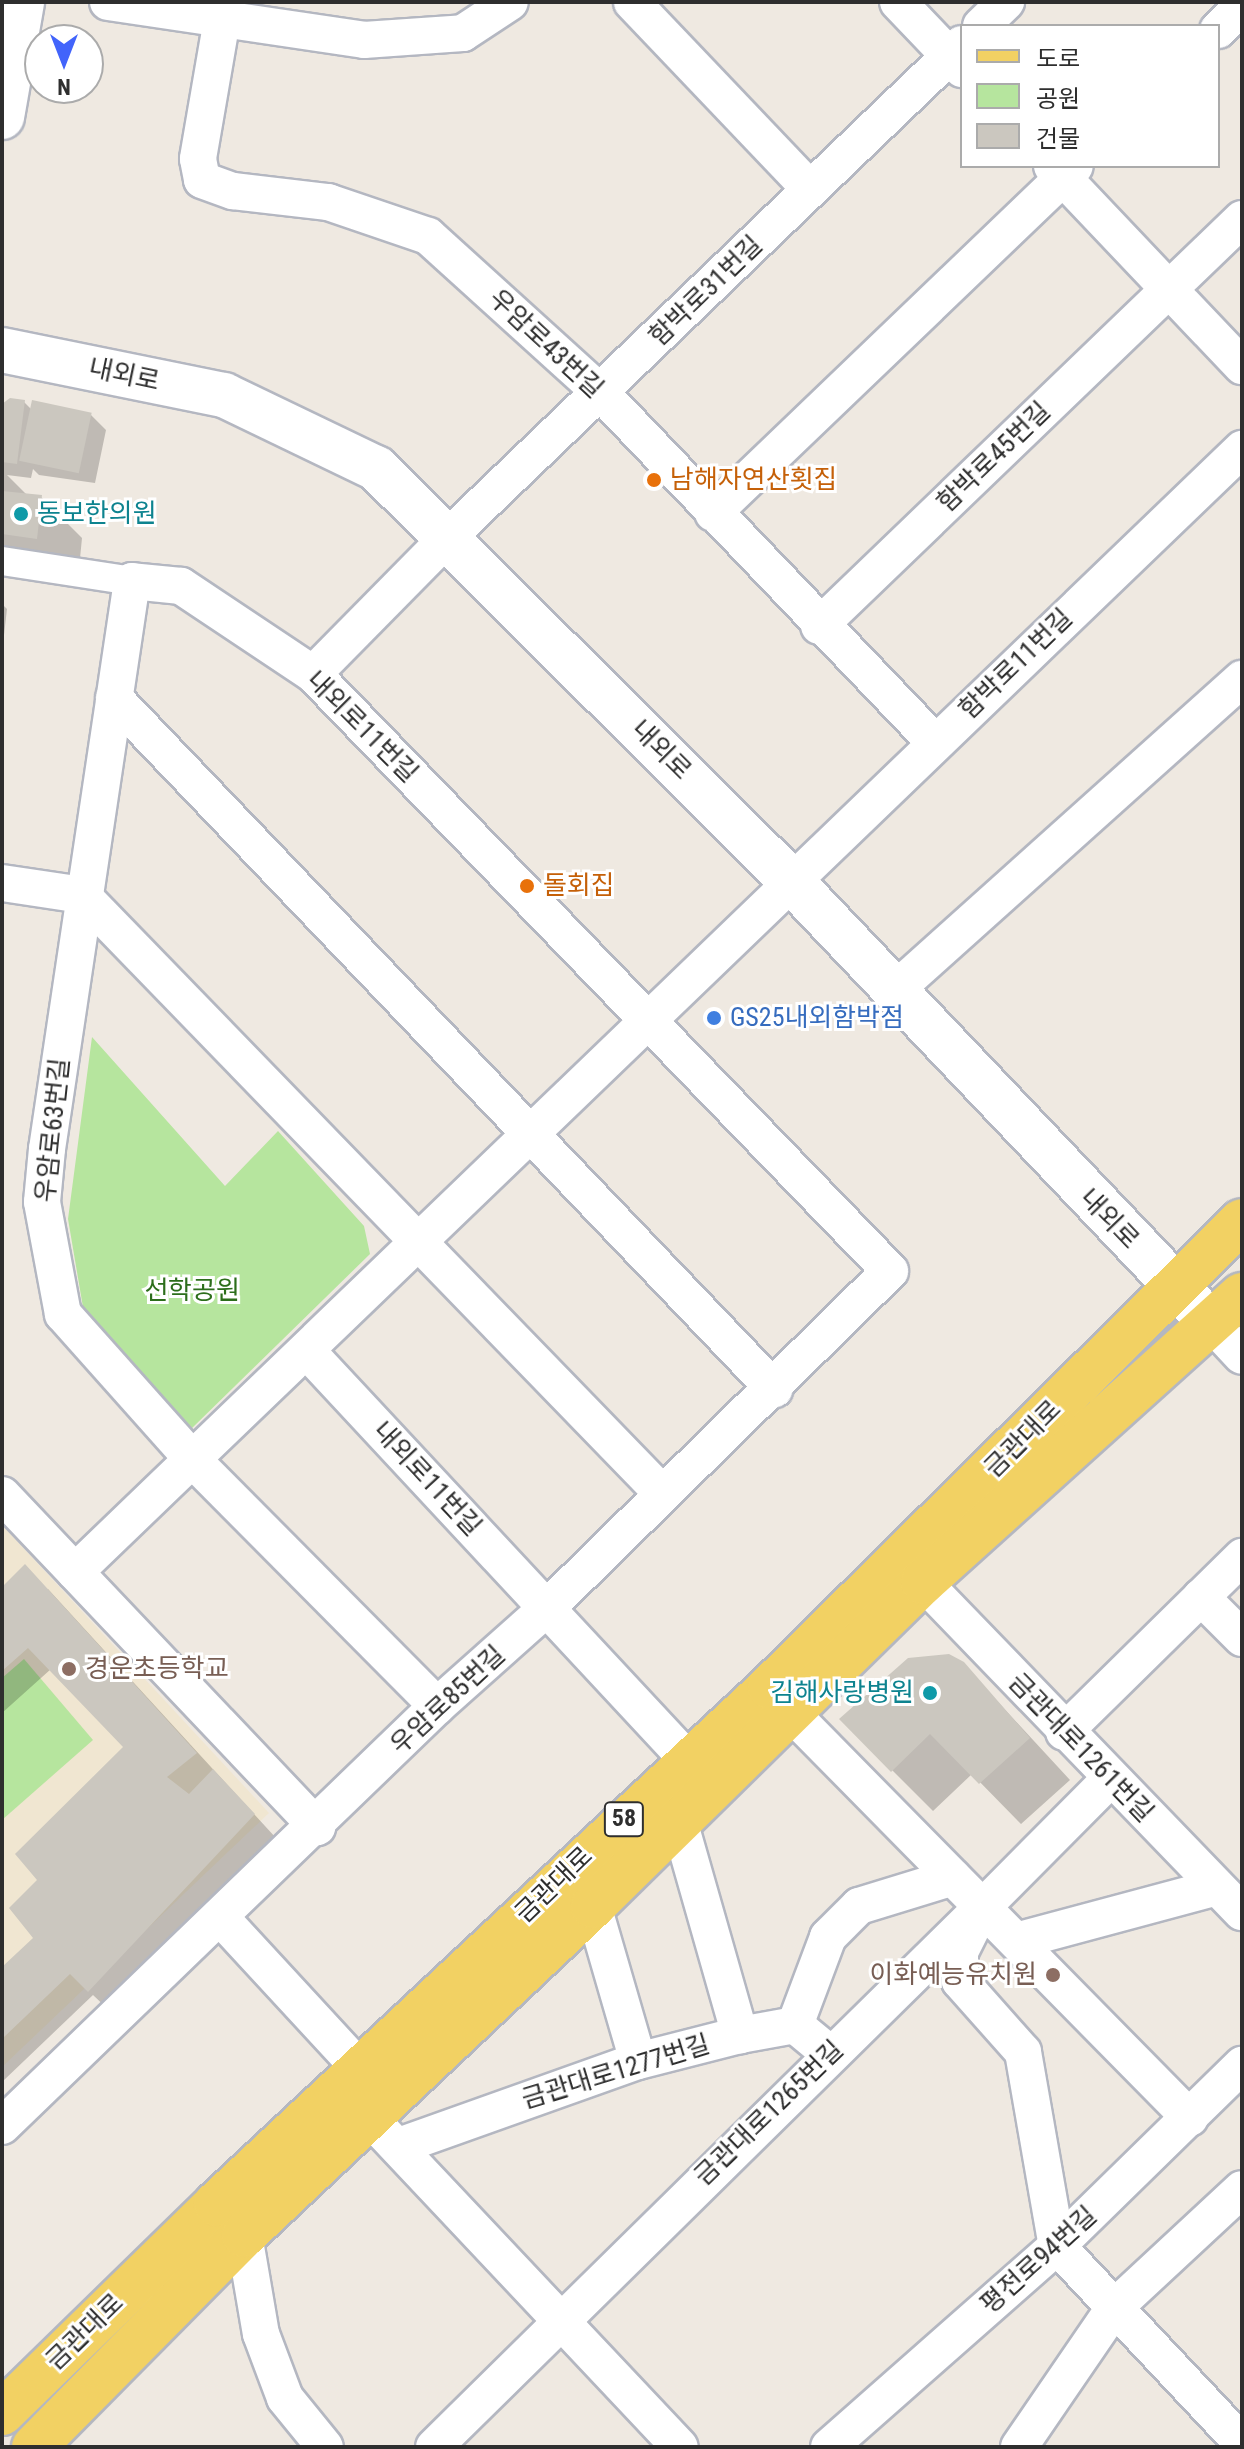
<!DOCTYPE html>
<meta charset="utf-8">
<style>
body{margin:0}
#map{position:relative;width:1244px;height:2449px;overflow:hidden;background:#efe9e1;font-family:"Roboto Condensed","Noto Sans KR",sans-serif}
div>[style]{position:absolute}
.education>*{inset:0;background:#f0e6d1}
.green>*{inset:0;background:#b6e59e}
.shadow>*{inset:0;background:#0003}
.building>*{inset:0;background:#cbc7bf;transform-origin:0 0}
.roads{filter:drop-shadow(2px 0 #b4b7c1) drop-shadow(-2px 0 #b4b7c1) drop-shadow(0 2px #b4b7c1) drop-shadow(0 -2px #b4b7c1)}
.pedestrian>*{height:28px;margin:-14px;padding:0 14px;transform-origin:14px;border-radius:14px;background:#fff}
.minor>*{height:36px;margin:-18px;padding:0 18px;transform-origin:18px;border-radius:18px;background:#fff}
.tertiary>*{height:44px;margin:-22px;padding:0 22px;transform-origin:22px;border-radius:22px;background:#fff}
.primary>*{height:44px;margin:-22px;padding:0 22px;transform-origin:22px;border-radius:22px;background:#f2d163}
.dots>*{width:22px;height:22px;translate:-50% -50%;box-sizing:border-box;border:4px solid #fff;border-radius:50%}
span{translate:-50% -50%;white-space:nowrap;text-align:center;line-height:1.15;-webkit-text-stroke:6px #fff;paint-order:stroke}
.shield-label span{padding:2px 6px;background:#fff;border:2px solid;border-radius:6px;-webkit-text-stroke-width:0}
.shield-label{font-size:24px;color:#2e2e2e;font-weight:700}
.street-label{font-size:26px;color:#2e2e2e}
.food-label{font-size:26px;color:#c56008}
.left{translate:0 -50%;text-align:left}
.culture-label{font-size:26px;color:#0d838f}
.right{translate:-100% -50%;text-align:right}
.shop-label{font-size:26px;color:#366cbe}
.park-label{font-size:26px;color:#2c6e1b}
.education-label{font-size:26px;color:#785e54}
.frame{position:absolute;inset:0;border:4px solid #2e2e2e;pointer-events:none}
.legend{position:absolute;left:960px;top:24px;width:260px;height:144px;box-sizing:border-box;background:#fff;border:2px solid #ababab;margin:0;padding:10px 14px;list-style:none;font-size:24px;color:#2e2e2e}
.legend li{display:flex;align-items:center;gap:16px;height:40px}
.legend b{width:40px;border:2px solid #ababab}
.north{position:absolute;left:24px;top:24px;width:80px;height:80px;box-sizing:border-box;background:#fff;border:2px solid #ababab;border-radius:50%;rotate:180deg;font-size:22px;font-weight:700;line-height:32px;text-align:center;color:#2e2e2e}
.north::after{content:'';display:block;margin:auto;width:28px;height:36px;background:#4264fb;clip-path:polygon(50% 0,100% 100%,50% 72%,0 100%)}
</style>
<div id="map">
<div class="education">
<i style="clip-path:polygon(2px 1525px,269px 1813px,2px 2067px)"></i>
</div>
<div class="green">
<i style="clip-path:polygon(92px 1037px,225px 1186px,278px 1131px,364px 1226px,370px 1254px,190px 1430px,85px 1319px,68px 1219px)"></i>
<i style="clip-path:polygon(24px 1659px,93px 1740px,2px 1820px,2px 1678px)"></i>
</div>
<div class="shadow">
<i style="clip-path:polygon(24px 402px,32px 410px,91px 415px,106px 430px,95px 483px,39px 475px,33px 469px,31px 478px,7px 475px,27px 495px,41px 497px,82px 538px,78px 579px,2px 547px,2px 406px)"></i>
<i style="clip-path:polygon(2px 604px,7px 609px,4px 635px,2px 635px)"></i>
<i style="clip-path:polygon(2px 1589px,48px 1589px,276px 1838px,112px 2013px,93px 1995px,2px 2082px,2px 1969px,36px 1938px,39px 1880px,126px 1747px,51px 1669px,2px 1713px)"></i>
<i style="clip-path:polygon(963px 1664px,1070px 1780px,1021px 1824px,972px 1774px,933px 1811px,842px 1720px)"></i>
</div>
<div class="building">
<i style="clip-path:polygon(10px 398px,25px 400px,17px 464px,2px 462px,2px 404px)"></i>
<i style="left:32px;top:400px;width:61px;height:62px;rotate:12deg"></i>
<i style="clip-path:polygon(2px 491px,42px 495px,37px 539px,2px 534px)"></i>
<i style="clip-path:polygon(25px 1564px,197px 1753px,167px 1777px,189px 1794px,213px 1769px,255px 1814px,88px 1992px,70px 1974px,2px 2039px,2px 1967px,33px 1938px,9px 1908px,37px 1880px,15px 1854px,123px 1747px,28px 1648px,2px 1671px,2px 1587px)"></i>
<i style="clip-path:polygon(949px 1654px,964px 1662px,1030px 1738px,979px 1784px,930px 1734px,891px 1772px,839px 1719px,908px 1658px)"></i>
</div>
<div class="roads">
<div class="pedestrian">
<i style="left:2px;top:561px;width:132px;rotate:8.7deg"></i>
</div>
<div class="minor">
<i style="left:108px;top:2px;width:259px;rotate:8.4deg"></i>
<i style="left:364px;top:40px;width:99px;rotate:-4deg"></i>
<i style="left:463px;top:33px;width:56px;rotate:-33.4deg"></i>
<i style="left:225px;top:2px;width:159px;rotate:99.8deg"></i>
<i style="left:198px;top:159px;width:21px;rotate:79deg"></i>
<i style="left:202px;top:180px;width:33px;rotate:20deg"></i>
<i style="left:233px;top:191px;width:96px;rotate:6.6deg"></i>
<i style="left:328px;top:202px;width:106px;rotate:18.8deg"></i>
<i style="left:428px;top:236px;width:234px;rotate:42.2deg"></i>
<i style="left:601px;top:393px;width:482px;rotate:46.3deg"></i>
<i style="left:632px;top:2px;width:258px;rotate:46.4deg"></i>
<i style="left:898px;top:2px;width:93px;rotate:46.3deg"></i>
<i style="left:981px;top:26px;width:35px;rotate:-44deg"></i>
<i style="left:1218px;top:30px;width:33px;rotate:-44deg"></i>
<i style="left:1052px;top:166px;width:276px;rotate:46.5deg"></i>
<i style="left:713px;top:513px;width:501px;rotate:-43.79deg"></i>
<i style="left:819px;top:626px;width:587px;rotate:-43.9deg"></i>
<i style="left:313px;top:674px;width:192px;rotate:-45.4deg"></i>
<i style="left:448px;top:537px;width:712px;rotate:-43.81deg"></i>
<i style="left:114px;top:698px;width:956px;rotate:46.31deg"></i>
<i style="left:2px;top:883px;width:81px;rotate:8.5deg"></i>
<i style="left:82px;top:895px;width:833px;rotate:45.88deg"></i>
<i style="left:893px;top:992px;width:469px;rotate:-41.9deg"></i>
<i style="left:1213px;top:1325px;width:42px;rotate:46.9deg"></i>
<i style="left:307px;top:1351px;width:558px;rotate:47.04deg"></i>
<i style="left:2px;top:1495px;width:458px;rotate:46.5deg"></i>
<i style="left:75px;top:1572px;width:1620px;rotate:-43.9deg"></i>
<i style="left:923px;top:1582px;width:459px;rotate:46deg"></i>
<i style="left:1201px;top:1597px;width:58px;rotate:45deg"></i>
<i style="left:792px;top:1714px;width:567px;rotate:45.43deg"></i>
<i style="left:1064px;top:1732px;width:250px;rotate:-44.5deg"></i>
<i style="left:1110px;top:1779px;width:182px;rotate:134.8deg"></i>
<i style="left:982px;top:1908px;width:49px;rotate:116.6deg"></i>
<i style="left:960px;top:1952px;width:29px;rotate:90deg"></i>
<i style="left:960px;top:1981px;width:95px;rotate:48.4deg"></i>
<i style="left:1023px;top:2052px;width:197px;rotate:80.1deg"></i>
<i style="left:1057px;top:2246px;width:270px;rotate:46.8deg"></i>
<i style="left:679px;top:1821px;width:223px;rotate:74.1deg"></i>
<i style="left:593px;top:1906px;width:161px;rotate:73.8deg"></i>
<i style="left:220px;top:1917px;width:208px;rotate:47.3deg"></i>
<i style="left:1016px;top:1941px;width:208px;rotate:-15deg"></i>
<i style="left:795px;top:2025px;width:94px;rotate:-69.4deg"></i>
<i style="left:828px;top:1937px;width:44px;rotate:-45deg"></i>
<i style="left:859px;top:1906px;width:98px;rotate:-17.1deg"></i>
<i style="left:2px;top:2126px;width:605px;rotate:-43.99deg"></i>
<i style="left:437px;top:1706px;width:149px;rotate:-41.7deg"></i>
<i style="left:548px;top:1607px;width:479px;rotate:-44.5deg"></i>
<i style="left:890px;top:1271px;width:830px;rotate:-134.02deg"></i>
<i style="left:313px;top:674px;width:159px;rotate:-146.3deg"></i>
<i style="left:181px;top:586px;width:49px;rotate:-174.2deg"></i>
<i style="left:132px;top:581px;width:574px;rotate:98.51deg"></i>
<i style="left:47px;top:1149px;width:53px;rotate:95.4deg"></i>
<i style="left:42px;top:1202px;width:114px;rotate:79.4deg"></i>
<i style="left:63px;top:1314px;width:194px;rotate:48.3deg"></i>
<i style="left:192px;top:1459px;width:348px;rotate:45.2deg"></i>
<i style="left:382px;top:2131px;width:434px;rotate:46.7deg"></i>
<i style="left:399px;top:2146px;width:254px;rotate:-19.6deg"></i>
<i style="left:638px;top:2061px;width:105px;rotate:-14.3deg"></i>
<i style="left:740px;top:2035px;width:56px;rotate:-10.3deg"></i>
<i style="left:795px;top:2025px;width:44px;rotate:39.5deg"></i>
<i style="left:244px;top:2235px;width:100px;rotate:80.3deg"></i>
<i style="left:261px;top:2334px;width:68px;rotate:69.4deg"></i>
<i style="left:285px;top:2398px;width:63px;rotate:50.8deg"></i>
<i style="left:434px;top:2447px;width:751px;rotate:-44.57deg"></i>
<i style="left:829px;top:2447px;width:304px;rotate:-41.4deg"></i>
<i style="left:1057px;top:2246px;width:259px;rotate:-44.4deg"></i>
<i style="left:1019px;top:2447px;width:170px;rotate:-55.6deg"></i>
<i style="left:1115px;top:2307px;width:173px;rotate:-42.9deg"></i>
</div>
<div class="tertiary">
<i style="left:2px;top:117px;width:117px;rotate:-80.1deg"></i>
<i style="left:2px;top:350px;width:227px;rotate:11.5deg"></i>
<i style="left:224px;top:395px;width:169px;rotate:25.7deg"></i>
<i style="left:376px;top:468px;width:587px;rotate:44.86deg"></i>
<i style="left:792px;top:882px;width:611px;rotate:46.46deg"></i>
</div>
<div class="primary">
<i style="left:2px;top:2413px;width:299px;rotate:-44.3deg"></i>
<i style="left:216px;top:2204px;width:758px;rotate:-43.02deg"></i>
<i style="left:770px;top:1687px;width:663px;rotate:-44.63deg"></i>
<i style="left:34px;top:2447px;width:298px;rotate:-45.3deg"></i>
<i style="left:244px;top:2235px;width:480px;rotate:-43.3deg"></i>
<i style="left:593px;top:1906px;width:462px;rotate:-44.5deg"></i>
<i style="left:923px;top:1582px;width:429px;rotate:-42deg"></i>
</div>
</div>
<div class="dots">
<i style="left:654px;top:480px;background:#e8710a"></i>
<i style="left:21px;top:514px;background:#0f9aa8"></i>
<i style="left:527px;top:886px;background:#e8710a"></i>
<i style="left:714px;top:1018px;background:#3f7fe0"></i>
<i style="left:69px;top:1669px;background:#8d6e63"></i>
<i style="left:930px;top:1693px;background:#0f9aa8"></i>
<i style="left:1053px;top:1975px;background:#8d6e63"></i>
</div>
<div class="shield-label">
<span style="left:624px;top:1819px">58</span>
</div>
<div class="street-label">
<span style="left:706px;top:291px;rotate:-44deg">함박로31번길</span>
<span style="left:546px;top:344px;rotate:43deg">우암로43번길</span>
<span style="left:124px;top:375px;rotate:12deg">내외로</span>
<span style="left:994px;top:457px;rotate:-44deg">함박로45번길</span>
<span style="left:1016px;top:664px;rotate:-44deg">함박로11번길</span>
<span style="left:362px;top:727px;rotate:45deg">내외로11번길</span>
<span style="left:661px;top:750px;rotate:45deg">내외로</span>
<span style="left:53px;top:1130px;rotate:-84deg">우암로63번길</span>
<span style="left:1109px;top:1219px;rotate:46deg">내외로</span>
<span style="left:1023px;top:1439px;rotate:-45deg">금관대로</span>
<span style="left:427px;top:1479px;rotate:47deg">내외로11번길</span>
<span style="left:448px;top:1700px;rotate:-43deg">우암로85번길</span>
<span style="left:1081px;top:1748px;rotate:46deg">금관대로1261번길</span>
<span style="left:554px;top:1885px;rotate:-44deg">금관대로</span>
<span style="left:616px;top:2072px;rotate:-17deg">금관대로1277번길</span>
<span style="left:769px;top:2113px;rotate:-44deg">금관대로1265번길</span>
<span style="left:1039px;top:2260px;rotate:-42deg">평전로94번길</span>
<span style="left:85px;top:2332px;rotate:-44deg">금관대로</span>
</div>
<div class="food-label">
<span class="left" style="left:670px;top:480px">남해자연산횟집</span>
<span class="left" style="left:543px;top:886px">돌회집</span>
</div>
<div class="culture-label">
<span class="left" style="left:37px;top:514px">동보한의원</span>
<span class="right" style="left:914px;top:1693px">김해사랑병원</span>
</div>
<div class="shop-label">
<span class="left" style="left:730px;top:1018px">GS25내외함박점</span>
</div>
<div class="park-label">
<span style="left:192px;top:1291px">선학공원</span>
</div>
<div class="education-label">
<span class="left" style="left:85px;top:1669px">경운초등학교</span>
<span class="right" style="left:1037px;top:1975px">이화예능유치원</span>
</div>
<div class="frame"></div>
<ul class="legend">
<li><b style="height:10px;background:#f2d163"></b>도로</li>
<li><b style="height:22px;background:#b6e59e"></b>공원</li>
<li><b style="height:22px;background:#cbc7bf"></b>건물</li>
</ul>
<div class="north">N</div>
</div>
